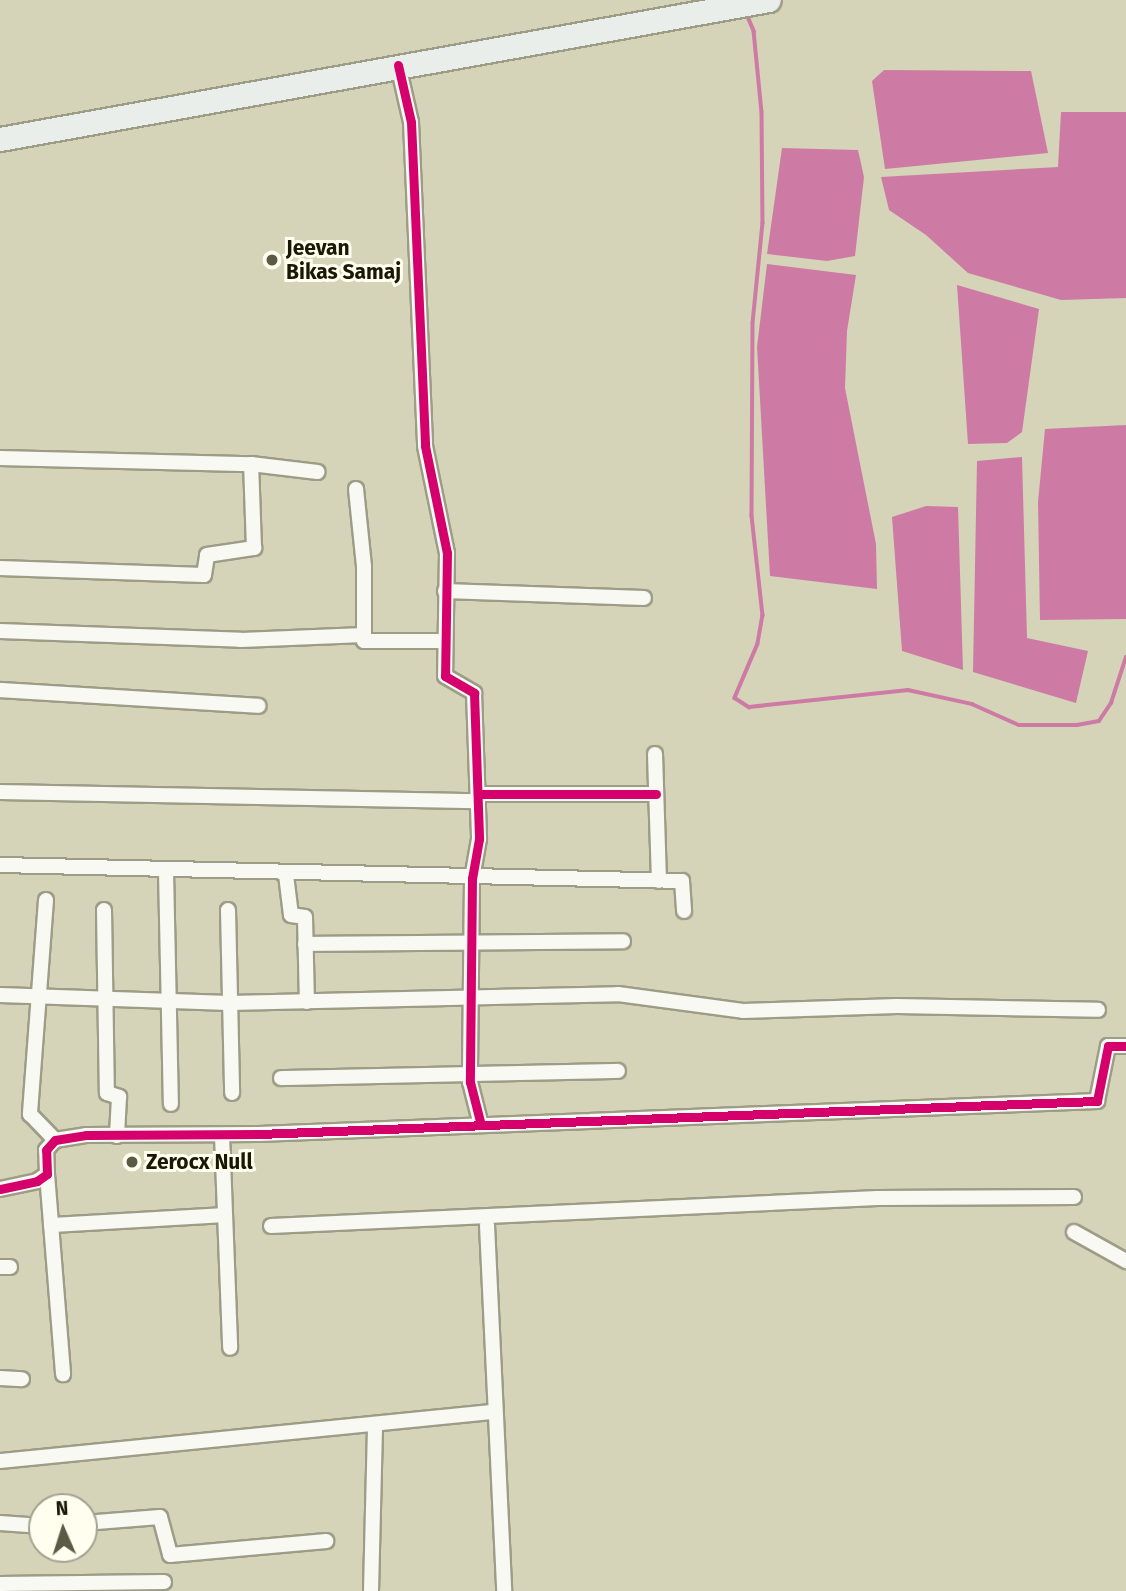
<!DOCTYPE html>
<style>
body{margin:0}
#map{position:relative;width:1126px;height:1591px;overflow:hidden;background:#d5d4b8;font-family:"Fira Sans",sans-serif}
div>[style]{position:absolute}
.water>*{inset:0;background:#cd7ba5}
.stream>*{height:3.5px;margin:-1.75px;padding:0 1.75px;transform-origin:1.75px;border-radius:1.75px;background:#cd7ba5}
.roads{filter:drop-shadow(2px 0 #9d9c86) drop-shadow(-2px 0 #9d9c86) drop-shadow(0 2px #9d9c86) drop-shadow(0 -2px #9d9c86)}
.minor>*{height:14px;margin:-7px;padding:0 7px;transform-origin:7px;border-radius:7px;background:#f9f9f4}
.primary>*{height:23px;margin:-11.5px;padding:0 11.5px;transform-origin:11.5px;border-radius:11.5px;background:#e9eeeb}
.cycleway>*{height:9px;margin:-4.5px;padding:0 4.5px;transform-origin:4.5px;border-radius:4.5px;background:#d6006c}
.dots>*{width:19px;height:19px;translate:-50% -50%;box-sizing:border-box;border:4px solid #fffeef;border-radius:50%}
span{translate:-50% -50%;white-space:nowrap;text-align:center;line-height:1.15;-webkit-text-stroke:6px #fffeef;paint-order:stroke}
.poi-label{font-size:21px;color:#191805;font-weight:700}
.left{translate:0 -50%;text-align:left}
.north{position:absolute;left:28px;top:1493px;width:70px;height:70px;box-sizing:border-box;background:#fffeef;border:2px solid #a3a291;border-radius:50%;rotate:357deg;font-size:19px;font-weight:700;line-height:28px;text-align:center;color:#191805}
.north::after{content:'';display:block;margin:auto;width:24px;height:32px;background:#5b5a44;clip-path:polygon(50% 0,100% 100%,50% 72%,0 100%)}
</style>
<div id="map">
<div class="water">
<i style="clip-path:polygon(884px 70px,1031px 71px,1048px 153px,885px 169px,872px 81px)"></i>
<i style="clip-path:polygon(1061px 112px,1126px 112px,1126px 298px,1061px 300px,968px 273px,926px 235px,889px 210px,881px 177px,1058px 167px)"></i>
<i style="clip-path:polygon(782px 148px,858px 150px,864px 177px,855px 256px,827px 261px,767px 254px)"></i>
<i style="clip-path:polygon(767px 264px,856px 275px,847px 331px,845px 388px,876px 544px,877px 589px,770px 576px,757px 347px)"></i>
<i style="clip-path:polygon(957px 285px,1039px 309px,1022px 432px,1007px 443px,968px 444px)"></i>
<i style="clip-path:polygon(1126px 425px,1126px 619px,1040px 620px,1038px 502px,1045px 429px)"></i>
<i style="clip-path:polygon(1022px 457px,1027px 638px,1088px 651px,1076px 703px,973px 672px,977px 461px)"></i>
<i style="clip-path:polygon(926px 506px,958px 507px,963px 670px,902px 651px,892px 517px)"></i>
</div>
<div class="stream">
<i style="left:746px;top:12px;width:21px;rotate:67deg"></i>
<i style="left:754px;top:31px;width:81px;rotate:84.4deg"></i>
<i style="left:762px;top:112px;width:111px;rotate:89.5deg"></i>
<i style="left:763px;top:223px;width:100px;rotate:95.7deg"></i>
<i style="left:753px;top:323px;width:193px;rotate:90.3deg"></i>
<i style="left:752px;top:516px;width:100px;rotate:83.7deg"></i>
<i style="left:763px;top:615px;width:29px;rotate:100deg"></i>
<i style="left:758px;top:644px;width:59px;rotate:113.1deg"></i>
<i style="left:735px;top:698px;width:17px;rotate:33deg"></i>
<i style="left:749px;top:707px;width:160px;rotate:-6.1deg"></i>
<i style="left:908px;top:690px;width:66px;rotate:12.3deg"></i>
<i style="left:972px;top:704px;width:51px;rotate:24.1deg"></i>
<i style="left:1019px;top:725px;width:58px"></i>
<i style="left:1077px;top:725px;width:22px;rotate:-10deg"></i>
<i style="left:1099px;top:721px;width:22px;rotate:-56deg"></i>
<i style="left:1111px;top:703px;width:48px;rotate:-71.9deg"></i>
</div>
<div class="roads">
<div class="minor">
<i style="left:398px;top:65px;width:58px;rotate:77.2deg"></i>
<i style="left:411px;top:122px;width:324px;rotate:87.5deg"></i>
<i style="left:425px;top:446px;width:109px;rotate:78.4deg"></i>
<i style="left:447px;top:553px;width:123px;rotate:90.9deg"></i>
<i style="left:445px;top:676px;width:34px;rotate:30deg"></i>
<i style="left:474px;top:693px;width:146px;rotate:88deg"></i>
<i style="left:479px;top:839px;width:40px;rotate:100deg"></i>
<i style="left:472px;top:878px;width:204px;rotate:90.6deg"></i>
<i style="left:470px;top:1082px;width:44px;rotate:75.7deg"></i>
<i style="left:0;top:458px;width:251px;rotate:1.4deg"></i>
<i style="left:251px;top:464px;width:67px;rotate:6.8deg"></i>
<i style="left:356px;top:489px;width:78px;rotate:84.1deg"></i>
<i style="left:364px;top:567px;width:74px;rotate:90deg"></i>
<i style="left:364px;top:641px;width:81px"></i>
<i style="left:0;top:568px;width:204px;rotate:2deg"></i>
<i style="left:204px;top:575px;width:20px;rotate:-81deg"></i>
<i style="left:207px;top:555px;width:48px;rotate:-8.5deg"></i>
<i style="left:254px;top:548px;width:84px;rotate:-92deg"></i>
<i style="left:445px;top:591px;width:199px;rotate:2deg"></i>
<i style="left:0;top:631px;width:241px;rotate:2.1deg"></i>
<i style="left:241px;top:640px;width:123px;rotate:-2.3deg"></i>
<i style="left:0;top:690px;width:259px;rotate:3.5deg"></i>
<i style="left:655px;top:754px;width:127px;rotate:88.2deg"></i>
<i style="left:0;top:792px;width:478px;rotate:1.1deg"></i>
<i style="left:478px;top:794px;width:178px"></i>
<i style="left:0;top:865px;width:682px;rotate:1.34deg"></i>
<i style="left:682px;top:881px;width:30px;rotate:86deg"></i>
<i style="left:166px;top:871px;width:233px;rotate:88.8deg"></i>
<i style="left:286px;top:875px;width:40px;rotate:82.9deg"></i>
<i style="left:291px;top:915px;width:14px;rotate:8deg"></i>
<i style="left:305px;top:917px;width:85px;rotate:88.7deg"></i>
<i style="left:46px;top:900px;width:215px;rotate:94.3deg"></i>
<i style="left:30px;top:1114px;width:36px;rotate:46deg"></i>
<i style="left:104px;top:910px;width:183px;rotate:89.1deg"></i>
<i style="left:107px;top:1093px;width:13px;rotate:18deg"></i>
<i style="left:119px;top:1097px;width:39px;rotate:93deg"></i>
<i style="left:228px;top:910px;width:183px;rotate:88.7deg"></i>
<i style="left:305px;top:944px;width:318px;rotate:-0.5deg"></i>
<i style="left:0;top:995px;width:229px;rotate:2deg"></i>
<i style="left:229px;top:1003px;width:389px;rotate:-1.3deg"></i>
<i style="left:618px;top:994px;width:126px;rotate:7.7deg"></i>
<i style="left:743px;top:1011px;width:154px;rotate:-1.9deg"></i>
<i style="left:897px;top:1006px;width:201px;rotate:1.1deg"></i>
<i style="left:281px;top:1078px;width:337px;rotate:-1.2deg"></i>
<i style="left:222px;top:1135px;width:213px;rotate:87.8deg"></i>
<i style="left:47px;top:1174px;width:201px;rotate:85.4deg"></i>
<i style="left:0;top:1189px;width:38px;rotate:-12deg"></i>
<i style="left:37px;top:1181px;width:12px;rotate:-35deg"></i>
<i style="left:47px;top:1174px;width:24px;rotate:-92deg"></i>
<i style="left:46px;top:1150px;width:13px;rotate:-48deg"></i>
<i style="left:55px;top:1140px;width:31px;rotate:-9deg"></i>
<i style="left:86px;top:1135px;width:173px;rotate:-0.3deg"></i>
<i style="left:259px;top:1134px;width:839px;rotate:-2.26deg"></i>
<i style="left:1097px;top:1101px;width:56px;rotate:-78.7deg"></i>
<i style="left:1108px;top:1046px;width:18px"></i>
<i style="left:51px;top:1225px;width:172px;rotate:-3.3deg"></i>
<i style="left:487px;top:1225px;width:366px;rotate:87.3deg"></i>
<i style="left:271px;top:1226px;width:607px;rotate:-2.65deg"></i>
<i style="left:877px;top:1198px;width:197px;rotate:-0.3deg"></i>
<i style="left:1074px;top:1232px;width:60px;rotate:29.1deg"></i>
<i style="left:0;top:1267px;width:10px"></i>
<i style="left:0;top:1378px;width:22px;rotate:3deg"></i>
<i style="left:0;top:1461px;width:497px;rotate:-5.7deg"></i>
<i style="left:0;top:1523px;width:42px;rotate:4.1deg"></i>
<i style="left:84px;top:1523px;width:76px;rotate:-4.5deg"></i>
<i style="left:160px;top:1517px;width:39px;rotate:75deg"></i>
<i style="left:170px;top:1555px;width:157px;rotate:-5.1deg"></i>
<i style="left:0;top:1584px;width:164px;rotate:-0.7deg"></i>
<i style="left:371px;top:1591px;width:167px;rotate:-88.6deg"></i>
</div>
<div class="primary">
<i style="left:0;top:139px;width:781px;rotate:-10.25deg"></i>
</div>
</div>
<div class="cycleway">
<i style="left:398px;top:65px;width:58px;rotate:77.2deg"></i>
<i style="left:411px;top:122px;width:324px;rotate:87.5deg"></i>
<i style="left:425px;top:446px;width:109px;rotate:78.4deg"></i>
<i style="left:447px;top:553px;width:123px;rotate:90.9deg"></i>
<i style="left:445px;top:676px;width:34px;rotate:30deg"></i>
<i style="left:474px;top:693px;width:146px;rotate:88deg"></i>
<i style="left:479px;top:839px;width:40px;rotate:100deg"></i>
<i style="left:472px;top:878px;width:204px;rotate:90.6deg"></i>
<i style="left:470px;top:1082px;width:44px;rotate:75.7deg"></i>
<i style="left:478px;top:794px;width:178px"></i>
<i style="left:0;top:1189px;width:38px;rotate:-12deg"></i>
<i style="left:37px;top:1181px;width:12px;rotate:-35deg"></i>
<i style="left:47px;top:1174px;width:24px;rotate:-92deg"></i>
<i style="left:46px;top:1150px;width:13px;rotate:-48deg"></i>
<i style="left:55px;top:1140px;width:31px;rotate:-9deg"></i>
<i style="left:86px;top:1135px;width:173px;rotate:-0.3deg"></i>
<i style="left:259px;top:1134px;width:839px;rotate:-2.26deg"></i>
<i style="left:1097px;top:1101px;width:56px;rotate:-78.7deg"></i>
<i style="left:1108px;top:1046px;width:18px"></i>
</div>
<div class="dots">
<i style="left:272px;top:260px;background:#5b5a44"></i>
<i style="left:132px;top:1162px;background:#5b5a44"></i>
</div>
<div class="poi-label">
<span class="left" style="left:286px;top:260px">Jeevan<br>Bikas Samaj</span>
<span class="left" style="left:146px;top:1162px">Zerocx Null</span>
</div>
<div class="north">N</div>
</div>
